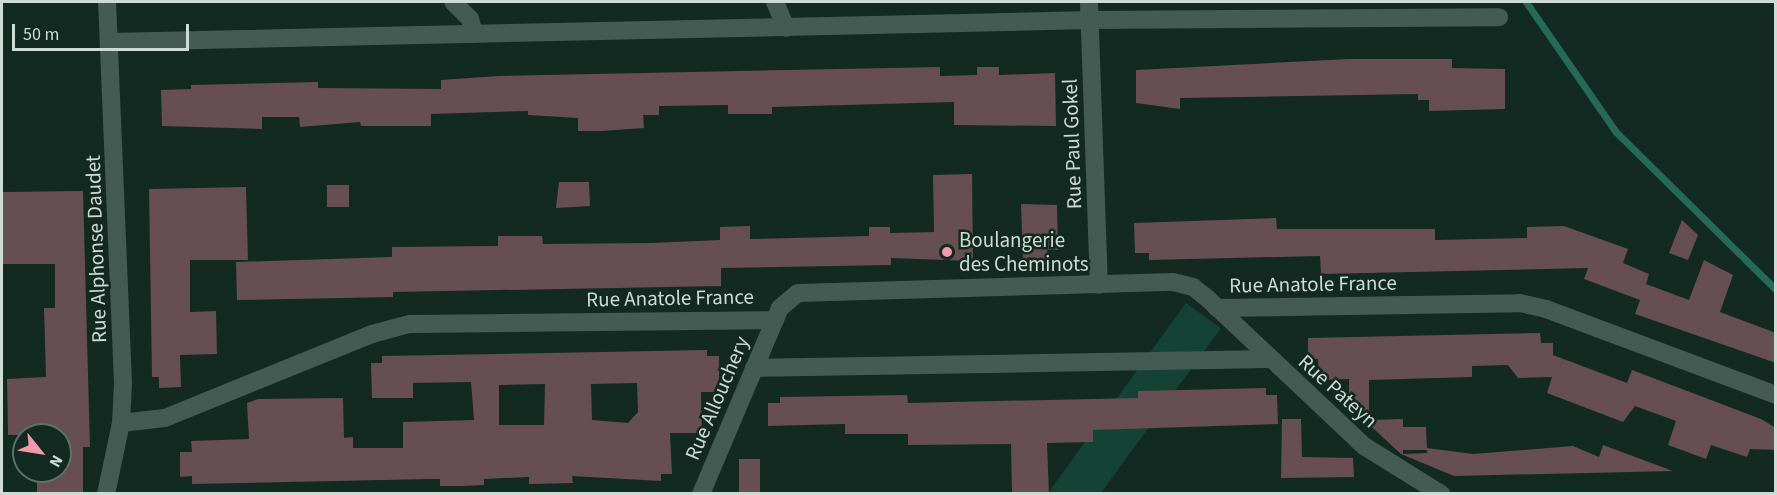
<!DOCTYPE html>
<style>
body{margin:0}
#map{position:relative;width:1777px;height:495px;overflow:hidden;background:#122a22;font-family:"Source Sans 3",sans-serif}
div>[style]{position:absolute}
.green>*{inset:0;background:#144335;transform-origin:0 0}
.stream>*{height:7px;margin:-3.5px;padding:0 3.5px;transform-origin:3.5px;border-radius:3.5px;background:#246a56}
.building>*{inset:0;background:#664e52;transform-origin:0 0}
.street>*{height:18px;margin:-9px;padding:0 9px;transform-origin:9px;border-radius:9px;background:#435b52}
.dots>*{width:16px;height:16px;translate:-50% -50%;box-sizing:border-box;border:3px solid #122a22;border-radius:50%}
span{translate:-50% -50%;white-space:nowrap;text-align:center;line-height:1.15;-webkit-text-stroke:5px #122a22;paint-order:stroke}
.street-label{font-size:21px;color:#cddbd5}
.poi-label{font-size:21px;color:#cddbd5}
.left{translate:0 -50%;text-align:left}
.frame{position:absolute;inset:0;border:3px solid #cddbd5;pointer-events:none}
.north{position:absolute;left:12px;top:423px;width:60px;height:60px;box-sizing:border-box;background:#122a22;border:2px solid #5d716a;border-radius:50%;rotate:120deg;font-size:16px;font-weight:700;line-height:24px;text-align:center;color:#cddbd5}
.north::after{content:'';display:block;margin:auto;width:21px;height:27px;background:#f39aaa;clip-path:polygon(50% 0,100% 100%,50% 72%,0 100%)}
.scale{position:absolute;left:12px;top:24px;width:177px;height:27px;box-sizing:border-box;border:3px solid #cddbd5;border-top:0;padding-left:8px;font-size:18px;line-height:21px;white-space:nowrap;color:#cddbd5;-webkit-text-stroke:4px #122a22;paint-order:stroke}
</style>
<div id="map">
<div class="green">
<i style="left:1186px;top:303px;width:43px;height:391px;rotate:36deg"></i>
</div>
<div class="stream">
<i style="left:1526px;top:2px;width:158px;rotate:55.3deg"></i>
<i style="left:1616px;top:132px;width:225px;rotate:44.6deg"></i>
</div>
<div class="building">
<i style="clip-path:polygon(1349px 59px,1452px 59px,1452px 68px,1505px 69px,1505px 109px,1429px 111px,1429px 100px,1418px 100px,1418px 94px,1180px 98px,1180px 109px,1136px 103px,1136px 70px)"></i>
<i style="clip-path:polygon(940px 67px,940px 76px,977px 75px,977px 67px,999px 67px,999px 75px,1055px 73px,1056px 126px,954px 125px,954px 102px,772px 107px,772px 114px,728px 114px,728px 105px,659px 106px,659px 115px,643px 115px,644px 128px,601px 131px,578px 131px,578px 118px,528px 115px,528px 111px,431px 114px,431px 126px,361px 126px,360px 122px,300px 127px,299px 117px,262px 117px,262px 129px,162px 126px,161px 90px,191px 89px,191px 85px,318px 82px,318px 88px,441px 89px,441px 80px,498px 76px)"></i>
<i style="clip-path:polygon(972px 174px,973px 261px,891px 258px,891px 265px,721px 268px,721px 286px,393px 292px,393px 297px,237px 300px,236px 262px,392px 257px,392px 247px,498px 246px,498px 236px,542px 236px,543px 244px,651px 243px,720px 240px,720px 227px,750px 226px,750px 239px,869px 236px,869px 227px,890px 227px,890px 233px,934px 232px,933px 175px)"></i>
<i style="clip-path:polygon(559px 182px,589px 182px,590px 206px,556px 208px)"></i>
<i style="left:349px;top:185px;width:22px;height:22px;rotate:90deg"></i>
<i style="clip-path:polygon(246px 187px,248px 260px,190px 260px,190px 312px,216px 311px,217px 354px,180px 355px,181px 387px,159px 388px,159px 377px,152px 377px,149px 189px)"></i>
<i style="clip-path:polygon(83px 191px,90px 447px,83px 447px,83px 494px,37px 494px,37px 471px,60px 471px,60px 435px,8px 435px,7px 379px,46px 377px,44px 308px,55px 308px,55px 264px,2px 264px,2px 192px)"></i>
<i style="clip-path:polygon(1021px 204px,1057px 205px,1058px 250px,1047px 250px,1048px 260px,1023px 260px)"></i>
<i style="clip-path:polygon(1276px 218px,1277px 229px,1435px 229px,1435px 240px,1527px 238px,1527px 227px,1564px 226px,1628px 249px,1623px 263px,1649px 274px,1646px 284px,1689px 300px,1704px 260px,1733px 275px,1720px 312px,1776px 333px,1776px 363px,1635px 314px,1640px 300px,1584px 279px,1588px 268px,1321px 274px,1320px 256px,1149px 260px,1149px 253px,1135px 253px,1134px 223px)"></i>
<i style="clip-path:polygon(1682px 220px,1698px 235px,1688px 260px,1669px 253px)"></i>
<i style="clip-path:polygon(1540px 333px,1541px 343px,1553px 343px,1553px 355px,1627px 383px,1632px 370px,1761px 419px,1776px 428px,1776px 450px,1750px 449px,1747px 457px,1711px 445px,1706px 459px,1668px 445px,1676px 421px,1635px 406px,1623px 422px,1547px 393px,1552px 377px,1518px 378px,1508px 365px,1472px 366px,1472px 377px,1369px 380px,1369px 420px,1403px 419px,1403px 427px,1426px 427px,1427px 450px,1403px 450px,1403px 454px,1427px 453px,1427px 448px,1473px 454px,1573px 446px,1599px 457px,1603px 445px,1673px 471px,1454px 476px,1401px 454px,1349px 406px,1349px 379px,1325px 380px,1319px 375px,1318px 359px,1308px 359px,1308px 338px)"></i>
<i style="clip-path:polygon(evenodd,707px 350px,707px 356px,719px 356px,719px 392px,701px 392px,702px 433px,670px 433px,672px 474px,661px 474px,661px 481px,572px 476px,573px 483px,529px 484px,529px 477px,484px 479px,484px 485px,462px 486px,440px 486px,440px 479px,429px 479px,192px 484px,192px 476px,180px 477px,180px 452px,192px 452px,191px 441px,249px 439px,247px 403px,258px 399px,343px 398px,344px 438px,353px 437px,353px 448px,403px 448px,403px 422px,474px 420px,471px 382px,413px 383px,413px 398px,372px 398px,371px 363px,382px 363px,382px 356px,707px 350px,637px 383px,638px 412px,628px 423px,592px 420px,591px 384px,637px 383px,707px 350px,545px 384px,544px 425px,499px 425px,499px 385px,545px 384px)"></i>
<i style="clip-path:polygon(1266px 388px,1266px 395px,1277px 395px,1278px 424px,1093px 430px,1093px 442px,1047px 443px,1049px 494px,1012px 494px,1011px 444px,908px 445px,908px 434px,845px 434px,845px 424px,768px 426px,768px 403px,780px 403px,780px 397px,907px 395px,908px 403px,1138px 398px,1138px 391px)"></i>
<i style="clip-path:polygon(1282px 419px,1301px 419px,1302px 457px,1353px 458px,1354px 477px,1281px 478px)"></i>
<i style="left:739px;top:459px;width:21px;height:35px"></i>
</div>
<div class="street">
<i style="left:453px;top:2px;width:24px;rotate:45deg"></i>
<i style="left:470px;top:19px;width:15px;rotate:74deg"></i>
<i style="left:775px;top:2px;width:28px;rotate:67deg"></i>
<i style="left:1089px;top:2px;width:283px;rotate:88deg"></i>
<i style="left:110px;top:42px;width:981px;rotate:-1.28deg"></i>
<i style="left:1091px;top:20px;width:408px;rotate:-0.4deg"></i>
<i style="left:1217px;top:308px;width:303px;rotate:-0.9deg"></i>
<i style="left:1520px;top:303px;width:27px;rotate:13deg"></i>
<i style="left:1546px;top:309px;width:246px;rotate:20.5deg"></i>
<i style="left:754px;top:368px;width:514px;rotate:-1deg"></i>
<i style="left:121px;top:423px;width:44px;rotate:-6.5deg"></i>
<i style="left:165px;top:418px;width:223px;rotate:-22.1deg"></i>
<i style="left:372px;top:334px;width:39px;rotate:-15deg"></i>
<i style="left:410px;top:324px;width:365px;rotate:-0.6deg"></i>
<i style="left:106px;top:494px;width:73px;rotate:-78.1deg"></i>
<i style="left:121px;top:423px;width:40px;rotate:-87.1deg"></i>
<i style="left:123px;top:383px;width:381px;rotate:-92.4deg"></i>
<i style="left:701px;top:494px;width:202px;rotate:-67deg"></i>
<i style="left:780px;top:308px;width:23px;rotate:-40deg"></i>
<i style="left:798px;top:293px;width:375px;rotate:-1.7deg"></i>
<i style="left:1173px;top:282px;width:21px;rotate:14deg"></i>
<i style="left:1193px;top:287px;width:18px;rotate:38deg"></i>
<i style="left:1207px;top:298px;width:216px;rotate:43.3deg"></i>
<i style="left:1364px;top:446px;width:91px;rotate:31.9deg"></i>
</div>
<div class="dots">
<i style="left:947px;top:252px;background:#f39aaa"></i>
</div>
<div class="street-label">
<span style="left:1072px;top:144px;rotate:-92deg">Rue Paul Gokel</span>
<span style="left:96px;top:249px;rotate:-92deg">Rue Alphonse Daudet</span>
<span style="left:1313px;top:284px;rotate:-1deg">Rue Anatole France</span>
<span style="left:670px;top:298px;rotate:-1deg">Rue Anatole France</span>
<span style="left:1338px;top:391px;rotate:42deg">Rue Pateyn</span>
<span style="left:717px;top:398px;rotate:-67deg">Rue Allouchery</span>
</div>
<div class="poi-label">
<span class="left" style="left:959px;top:252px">Boulangerie<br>des Cheminots</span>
</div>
<div class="frame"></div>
<div class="north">N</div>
<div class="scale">50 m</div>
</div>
